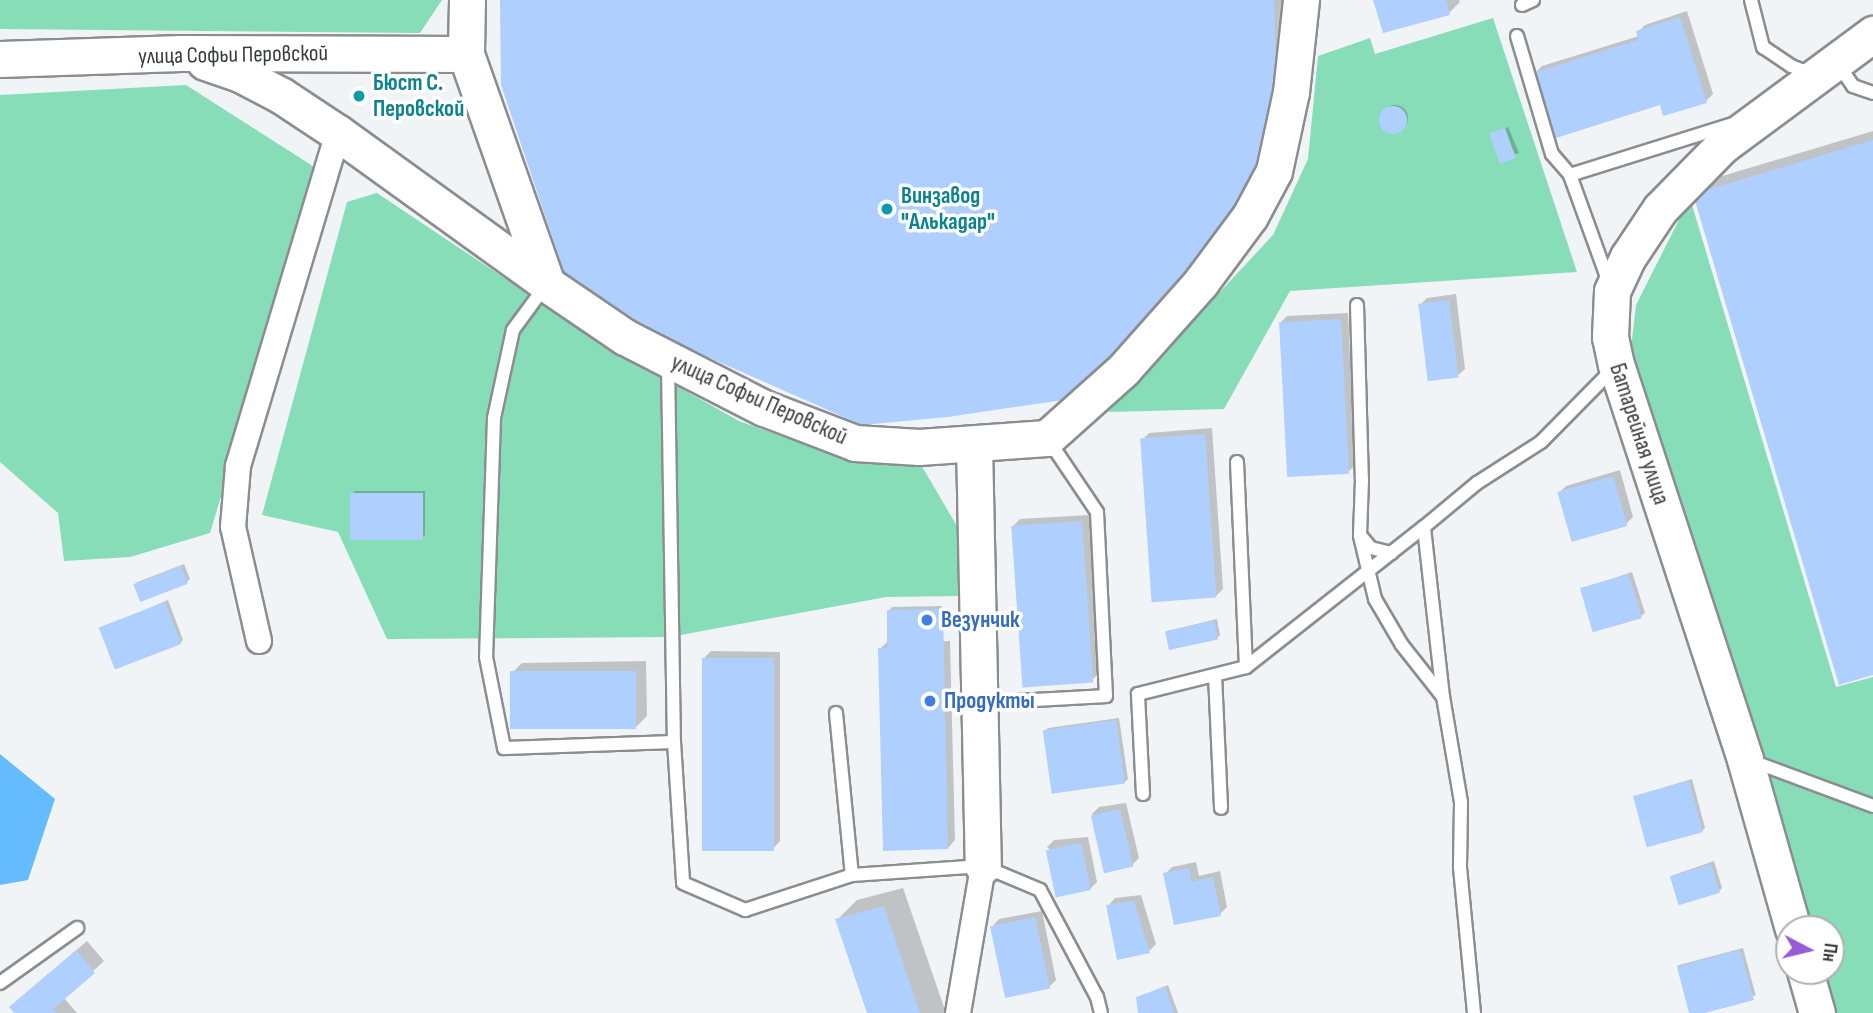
<!DOCTYPE html>
<meta charset="utf-8">
<style>
body{margin:0}
#map{position:relative;width:1873px;height:1013px;overflow:hidden;background:#f1f4f7;font-family:"Sofia Sans Condensed",sans-serif}
div>[style]{position:absolute}
.green>*{inset:0;background:#87ddb7}
.water>*{inset:0;background:#64bcfd}
.shadow>*{inset:0;background:#0003;transform-origin:0 0}
.round{border-radius:50%}
.building>*{inset:0;background:#afcfff;transform-origin:0 0}
.roads{filter:drop-shadow(2px 0 #8b8d90) drop-shadow(-2px 0 #8b8d90) drop-shadow(0 2px #8b8d90) drop-shadow(0 -2px #8b8d90)}
.lane>*{height:12px;margin:-6px;padding:0 6px;transform-origin:6px;border-radius:6px;background:#fff}
.street>*{height:24px;margin:-12px;padding:0 12px;transform-origin:12px;border-radius:12px;background:#fff}
.secondary>*{height:35px;margin:-17.5px;padding:0 17.5px;transform-origin:17.5px;border-radius:17.5px;background:#fff}
.dots>*{width:19px;height:19px;translate:-50% -50%;box-sizing:border-box;border:4px solid #fff;border-radius:50%}
span{translate:-50% -50%;white-space:nowrap;text-align:center;line-height:1.15;-webkit-text-stroke:7px #fff;paint-order:stroke}
.street-label{font-size:23px;color:#393a3c}
.culture-label{font-size:23px;color:#0d838f;font-weight:700}
.left{translate:0 -50%;text-align:left}
.shop-label{font-size:23px;color:#366cbe;font-weight:700}
.north{position:absolute;left:1775px;top:915px;width:70px;height:70px;box-sizing:border-box;background:#fff;border:2px solid #b0b0b1;border-radius:50%;rotate:97deg;font-size:19px;font-weight:700;line-height:28px;text-align:center;color:#393a3c}
.north::after{content:'';display:block;margin:auto;width:24px;height:32px;background:#975cd3;clip-path:polygon(50% 0,100% 100%,50% 72%,0 100%)}
</style>
<div id="map">
<div class="green">
<i style="clip-path:polygon(0 0,442px 0,420px 33px,0 29px)"></i>
<i style="clip-path:polygon(1493px 18px,1577px 272px,1290px 291px,1224px 409px,1108px 412px,1273px 235px,1308px 159px,1318px 56px,1370px 38px,1375px 54px)"></i>
<i style="clip-path:polygon(186px 85px,319px 170px,210px 533px,130px 557px,64px 561px,58px 513px,0 462px,0 95px)"></i>
<i style="clip-path:polygon(377px 193px,609px 348px,739px 421px,856px 463px,920px 463px,961px 533px,961px 596px,886px 597px,670px 637px,387px 639px,338px 532px,262px 515px,347px 202px)"></i>
<i style="clip-path:polygon(1690px 198px,1836px 687px,1873px 677px,1873px 1013px,1835px 1013px,1822px 971px,1831px 971px,1831px 929px,1808px 929px,1628px 374px,1636px 305px)"></i>
</div>
<div class="water">
<i style="clip-path:polygon(0 754px,55px 799px,28px 880px,0 885px)"></i>
</div>
<div class="shadow">
<i style="clip-path:polygon(502px 0,1284px 0,1288px 133px,1183px 280px)"></i>
<i style="clip-path:polygon(1375px 0,1459px 0,1460px 2px,1449px 13px)"></i>
<i style="clip-path:polygon(1687px 11px,1713px 94px,1706px 101px,1661px 103px,1535px 73px,1542px 66px,1639px 36px,1638px 32px,1645px 25px)"></i>
<i class="round" style="left:1382px;top:105px;width:26px;height:26px"></i>
<i style="left:1508px;top:127px;width:28px;height:19px;rotate:67deg"></i>
<i style="clip-path:polygon(1873px 131px,1873px 673px,1695px 194px,1709px 180px)"></i>
<i style="clip-path:polygon(1456px 294px,1465px 369px,1457px 376px,1420px 305px,1427px 298px)"></i>
<i style="clip-path:polygon(1348px 313px,1355px 465px,1348px 472px,1280px 323px,1287px 316px)"></i>
<i style="clip-path:polygon(1212px 428px,1223px 589px,1216px 596px,1142px 440px,1149px 433px)"></i>
<i style="clip-path:polygon(1620px 470px,1633px 517px,1626px 524px,1559px 493px,1566px 486px)"></i>
<i style="clip-path:polygon(355px 491px,425px 491px,425px 535px,422px 538px,352px 494px)"></i>
<i style="clip-path:polygon(1089px 515px,1098px 674px,1091px 681px,1013px 526px,1020px 519px)"></i>
<i style="clip-path:polygon(184px 564px,190px 579px,187px 582px,135px 583px)"></i>
<i style="clip-path:polygon(1632px 572px,1645px 613px,1641px 616px,1582px 589px)"></i>
<i style="clip-path:polygon(168px 600px,183px 640px,180px 643px,101px 629px)"></i>
<i style="clip-path:polygon(942px 606px,942px 641px,946px 641px,946px 606px,946px 641px,950px 641px,955px 840px,948px 848px,880px 649px,887px 642px,889px 610px,892px 607px)"></i>
<i style="clip-path:polygon(1217px 619px,1220px 635px,1217px 638px,1167px 631px)"></i>
<i style="clip-path:polygon(711px 651px,780px 652px,780px 841px,773px 849px,703px 659px)"></i>
<i style="clip-path:polygon(646px 661px,647px 716px,636px 727px,512px 673px,522px 663px)"></i>
<i style="clip-path:polygon(1119px 718px,1128px 779px,1125px 782px,1045px 731px,1048px 728px)"></i>
<i style="clip-path:polygon(1692px 779px,1705px 828px,1702px 831px,1635px 796px)"></i>
<i style="clip-path:polygon(1126px 803px,1139px 858px,1132px 865px,1092px 814px,1099px 807px)"></i>
<i style="clip-path:polygon(1088px 837px,1097px 882px,1090px 889px,1047px 847px,1054px 840px)"></i>
<i style="clip-path:polygon(1714px 861px,1722px 888px,1719px 891px,1671px 876px)"></i>
<i style="clip-path:polygon(1196px 862px,1199px 876px,1220px 871px,1227px 907px,1220px 914px,1165px 874px,1172px 867px)"></i>
<i style="clip-path:polygon(903px 888px,946px 1013px,869px 1013px,838px 919px,857px 900px)"></i>
<i style="clip-path:polygon(1141px 895px,1156px 944px,1149px 951px,1108px 906px,1115px 898px)"></i>
<i style="clip-path:polygon(1042px 911px,1056px 980px,1049px 987px,992px 927px,999px 919px)"></i>
<i style="clip-path:polygon(87px 941px,104px 961px,64px 998px,77px 1013px,16px 1013px,22px 997px)"></i>
<i style="left:1743px;top:948px;width:49px;height:68px;rotate:75deg"></i>
<i style="clip-path:polygon(1168px 985px,1178px 1013px,1140px 1013px,1138px 997px)"></i>
</div>
<div class="building">
<i style="clip-path:polygon(500px 0,1274px 0,1278px 145px,1172px 293px,1076px 398px,948px 417px,862px 425px,660px 336px,564px 272px,501px 85px)"></i>
<i style="clip-path:polygon(1373px 0,1446px 0,1450px 15px,1383px 33px)"></i>
<i style="clip-path:polygon(1680px 17px,1707px 103px,1663px 116px,1660px 105px,1553px 139px,1533px 73px,1638px 40px,1636px 31px)"></i>
<i class="round" style="left:1379px;top:106px;width:28px;height:28px"></i>
<i style="left:1505px;top:128px;width:32px;height:17px;rotate:70deg"></i>
<i style="clip-path:polygon(1873px 140px,1873px 675px,1839px 685px,1693px 194px)"></i>
<i style="left:1449px;top:300px;width:78px;height:31px;rotate:83deg"></i>
<i style="left:1341px;top:319px;width:155px;height:62px;rotate:87deg"></i>
<i style="left:1205px;top:434px;width:164px;height:65px;rotate:86deg"></i>
<i style="left:1613px;top:476px;width:52px;height:58px;rotate:74deg"></i>
<i style="left:423px;top:493px;width:47px;height:73px;rotate:90deg"></i>
<i style="left:1082px;top:521px;width:162px;height:71px;rotate:86deg"></i>
<i style="left:181px;top:566px;width:19px;height:51px;rotate:69deg"></i>
<i style="left:1629px;top:574px;width:46px;height:51px;rotate:74deg"></i>
<i style="left:165px;top:602px;width:45px;height:71px;rotate:69deg"></i>
<i style="clip-path:polygon(943px 609px,948px 849px,883px 851px,878px 648px,887px 648px,887px 610px)"></i>
<i style="left:1214px;top:621px;width:19px;height:50px;rotate:78deg"></i>
<i style="left:702px;top:658px;width:72px;height:193px"></i>
<i style="left:636px;top:671px;width:58px;height:126px;rotate:90deg"></i>
<i style="left:1116px;top:720px;width:64px;height:74px;rotate:82deg"></i>
<i style="left:1689px;top:781px;width:53px;height:58px;rotate:75deg"></i>
<i style="left:1120px;top:809px;width:59px;height:30px;rotate:77deg"></i>
<i style="left:1081px;top:843px;width:48px;height:36px;rotate:78deg"></i>
<i style="left:1711px;top:864px;width:30px;height:43px;rotate:73deg"></i>
<i style="clip-path:polygon(1189px 868px,1192px 882px,1213px 877px,1221px 916px,1174px 925px,1163px 873px)"></i>
<i style="clip-path:polygon(1134px 901px,1150px 953px,1117px 960px,1106px 905px)"></i>
<i style="clip-path:polygon(884px 906px,920px 1013px,867px 1013px,835px 919px)"></i>
<i style="left:1035px;top:917px;width:73px;height:46px;rotate:78deg"></i>
<i style="clip-path:polygon(76px 950px,95px 973px,53px 1009px,57px 1013px,14px 1013px,9px 1007px)"></i>
<i style="clip-path:polygon(1740px 950px,1754px 1000px,1705px 1013px,1689px 1013px,1677px 967px)"></i>
<i style="clip-path:polygon(1165px 987px,1174px 1013px,1138px 1013px,1136px 997px)"></i>
</div>
<div class="roads">
<div class="lane">
<i style="left:1751px;top:0;width:49px;rotate:75.7deg"></i>
<i style="left:1763px;top:47px;width:34px;rotate:34deg"></i>
<i style="left:1791px;top:66px;width:22px;rotate:21deg"></i>
<i style="left:1522px;top:5px;width:12px;rotate:-24deg"></i>
<i style="left:1517px;top:36px;width:123px;rotate:73.5deg"></i>
<i style="left:1552px;top:154px;width:28px;rotate:49deg"></i>
<i style="left:1570px;top:175px;width:115px;rotate:70.1deg"></i>
<i style="left:1837px;top:63px;width:28px;rotate:55deg"></i>
<i style="left:1853px;top:86px;width:21px;rotate:19deg"></i>
<i style="left:1570px;top:175px;width:168px;rotate:-17.4deg"></i>
<i style="left:546px;top:285px;width:56px;rotate:126.3deg"></i>
<i style="left:513px;top:330px;width:90px;rotate:102.2deg"></i>
<i style="left:494px;top:418px;width:239px;rotate:91.9deg"></i>
<i style="left:486px;top:657px;width:93px;rotate:78.8deg"></i>
<i style="left:504px;top:748px;width:170px;rotate:-2deg"></i>
<i style="left:1357px;top:305px;width:175px;rotate:88.4deg"></i>
<i style="left:1362px;top:480px;width:55px;rotate:92.1deg"></i>
<i style="left:1360px;top:535px;width:17px;rotate:50deg"></i>
<i style="left:1371px;top:548px;width:21px;rotate:14deg"></i>
<i style="left:668px;top:365px;width:377px;rotate:89.1deg"></i>
<i style="left:674px;top:742px;width:141px;rotate:86.3deg"></i>
<i style="left:683px;top:883px;width:68px;rotate:23.5deg"></i>
<i style="left:745px;top:910px;width:113px;rotate:-18.1deg"></i>
<i style="left:852px;top:875px;width:131px;rotate:-3.9deg"></i>
<i style="left:983px;top:866px;width:62px;rotate:22.8deg"></i>
<i style="left:1040px;top:890px;width:121px;rotate:62deg"></i>
<i style="left:1097px;top:997px;width:16px;rotate:76deg"></i>
<i style="left:1237px;top:462px;width:205px;rotate:87.5deg"></i>
<i style="left:1360px;top:536px;width:65px;rotate:76.6deg"></i>
<i style="left:1375px;top:599px;width:53px;rotate:59.6deg"></i>
<i style="left:1402px;top:645px;width:66px;rotate:51.7deg"></i>
<i style="left:1215px;top:675px;width:133px;rotate:87.4deg"></i>
<i style="left:982px;top:703px;width:124px;rotate:-3.2deg"></i>
<i style="left:1106px;top:696px;width:184px;rotate:-92.8deg"></i>
<i style="left:1097px;top:512px;width:89px;rotate:-124deg"></i>
<i style="left:836px;top:713px;width:163px;rotate:84.4deg"></i>
<i style="left:1752px;top:761px;width:129px;rotate:20.4deg"></i>
<i style="left:1143px;top:794px;width:100px;rotate:-92.9deg"></i>
<i style="left:1138px;top:694px;width:111px;rotate:-14deg"></i>
<i style="left:1246px;top:667px;width:226px;rotate:-38.2deg"></i>
<i style="left:0;top:983px;width:95px;rotate:-35.5deg"></i>
<i style="left:1474px;top:1013px;width:147px;rotate:-95.5deg"></i>
<i style="left:1460px;top:867px;width:65px;rotate:-89.1deg"></i>
<i style="left:1461px;top:802px;width:107px;rotate:-99.7deg"></i>
<i style="left:1443px;top:697px;width:171px;rotate:-96.4deg"></i>
<i style="left:1424px;top:527px;width:69px;rotate:-39.7deg"></i>
<i style="left:1477px;top:483px;width:76px;rotate:-32.6deg"></i>
<i style="left:1541px;top:442px;width:104px;rotate:-45.4deg"></i>
</div>
<div class="street">
<i style="left:259px;top:641px;width:117px;rotate:-102.8deg"></i>
<i style="left:233px;top:527px;width:61px;rotate:-85.3deg"></i>
<i style="left:238px;top:466px;width:348px;rotate:-73.3deg"></i>
<i style="left:958px;top:1013px;width:149px;rotate:-80.3deg"></i>
</div>
<div class="secondary">
<i style="left:467px;top:0;width:54px;rotate:91.1deg"></i>
<i style="left:466px;top:54px;width:244px;rotate:70.6deg"></i>
<i style="left:547px;top:284px;width:94px;rotate:34.2deg"></i>
<i style="left:625px;top:337px;width:156px;rotate:27.1deg"></i>
<i style="left:764px;top:408px;width:97px;rotate:21deg"></i>
<i style="left:855px;top:443px;width:64px;rotate:3.6deg"></i>
<i style="left:919px;top:447px;width:128px;rotate:-4deg"></i>
<i style="left:1047px;top:438px;width:102px;rotate:-41.8deg"></i>
<i style="left:1123px;top:370px;width:118px;rotate:-48.4deg"></i>
<i style="left:1201px;top:282px;width:82px;rotate:-53.4deg"></i>
<i style="left:1250px;top:216px;width:51px;rotate:-61.9deg"></i>
<i style="left:1274px;top:171px;width:81px;rotate:-77.9deg"></i>
<i style="left:1291px;top:92px;width:93px;rotate:-83.8deg"></i>
<i style="left:0;top:59px;width:181px;rotate:-1.9deg"></i>
<i style="left:181px;top:53px;width:285px;rotate:0.2deg"></i>
<i style="left:205px;top:62px;width:37px;rotate:19deg"></i>
<i style="left:240px;top:74px;width:47px;rotate:27.6deg"></i>
<i style="left:282px;top:96px;width:67px;rotate:33.5deg"></i>
<i style="left:338px;top:133px;width:258px;rotate:35.8deg"></i>
<i style="left:974px;top:444px;width:422px;rotate:88.8deg"></i>
<i style="left:1793px;top:929px;width:177px;rotate:-105.8deg"></i>
<i style="left:1745px;top:759px;width:415px;rotate:-108.1deg"></i>
<i style="left:1616px;top:365px;width:29px;rotate:-102deg"></i>
<i style="left:1610px;top:337px;width:46px;rotate:-87.5deg"></i>
<i style="left:1612px;top:291px;width:38px;rotate:-65deg"></i>
<i style="left:1628px;top:257px;width:58px;rotate:-56.3deg"></i>
<i style="left:1660px;top:209px;width:90px;rotate:-45.5deg"></i>
<i style="left:1723px;top:145px;width:187px;rotate:-36.5deg"></i>
<i style="left:1805px;top:971px;width:44px;rotate:74.1deg"></i>
</div>
</div>
<div class="dots">
<i style="left:359px;top:96px;background:#0f9aa8"></i>
<i style="left:887px;top:209px;background:#0f9aa8"></i>
<i style="left:927px;top:620px;background:#3f7fe0"></i>
<i style="left:930px;top:701px;background:#3f7fe0"></i>
</div>
<div class="street-label">
<span style="left:233px;top:55px;rotate:-1deg">улица Софьи Перовской</span>
<span style="left:759px;top:400px;rotate:24deg">улица Софьи Перовской</span>
<span style="left:1639px;top:434px;rotate:72deg">Батарейная улица</span>
</div>
<div class="culture-label">
<span class="left" style="left:373px;top:96px">Бюст С.<br>Перовской</span>
<span class="left" style="left:901px;top:209px">Винзавод<br>"Алькадар"</span>
</div>
<div class="shop-label">
<span class="left" style="left:941px;top:620px">Везунчик</span>
<span class="left" style="left:944px;top:701px">Продукты</span>
</div>
<div class="north">Пн</div>
</div>
